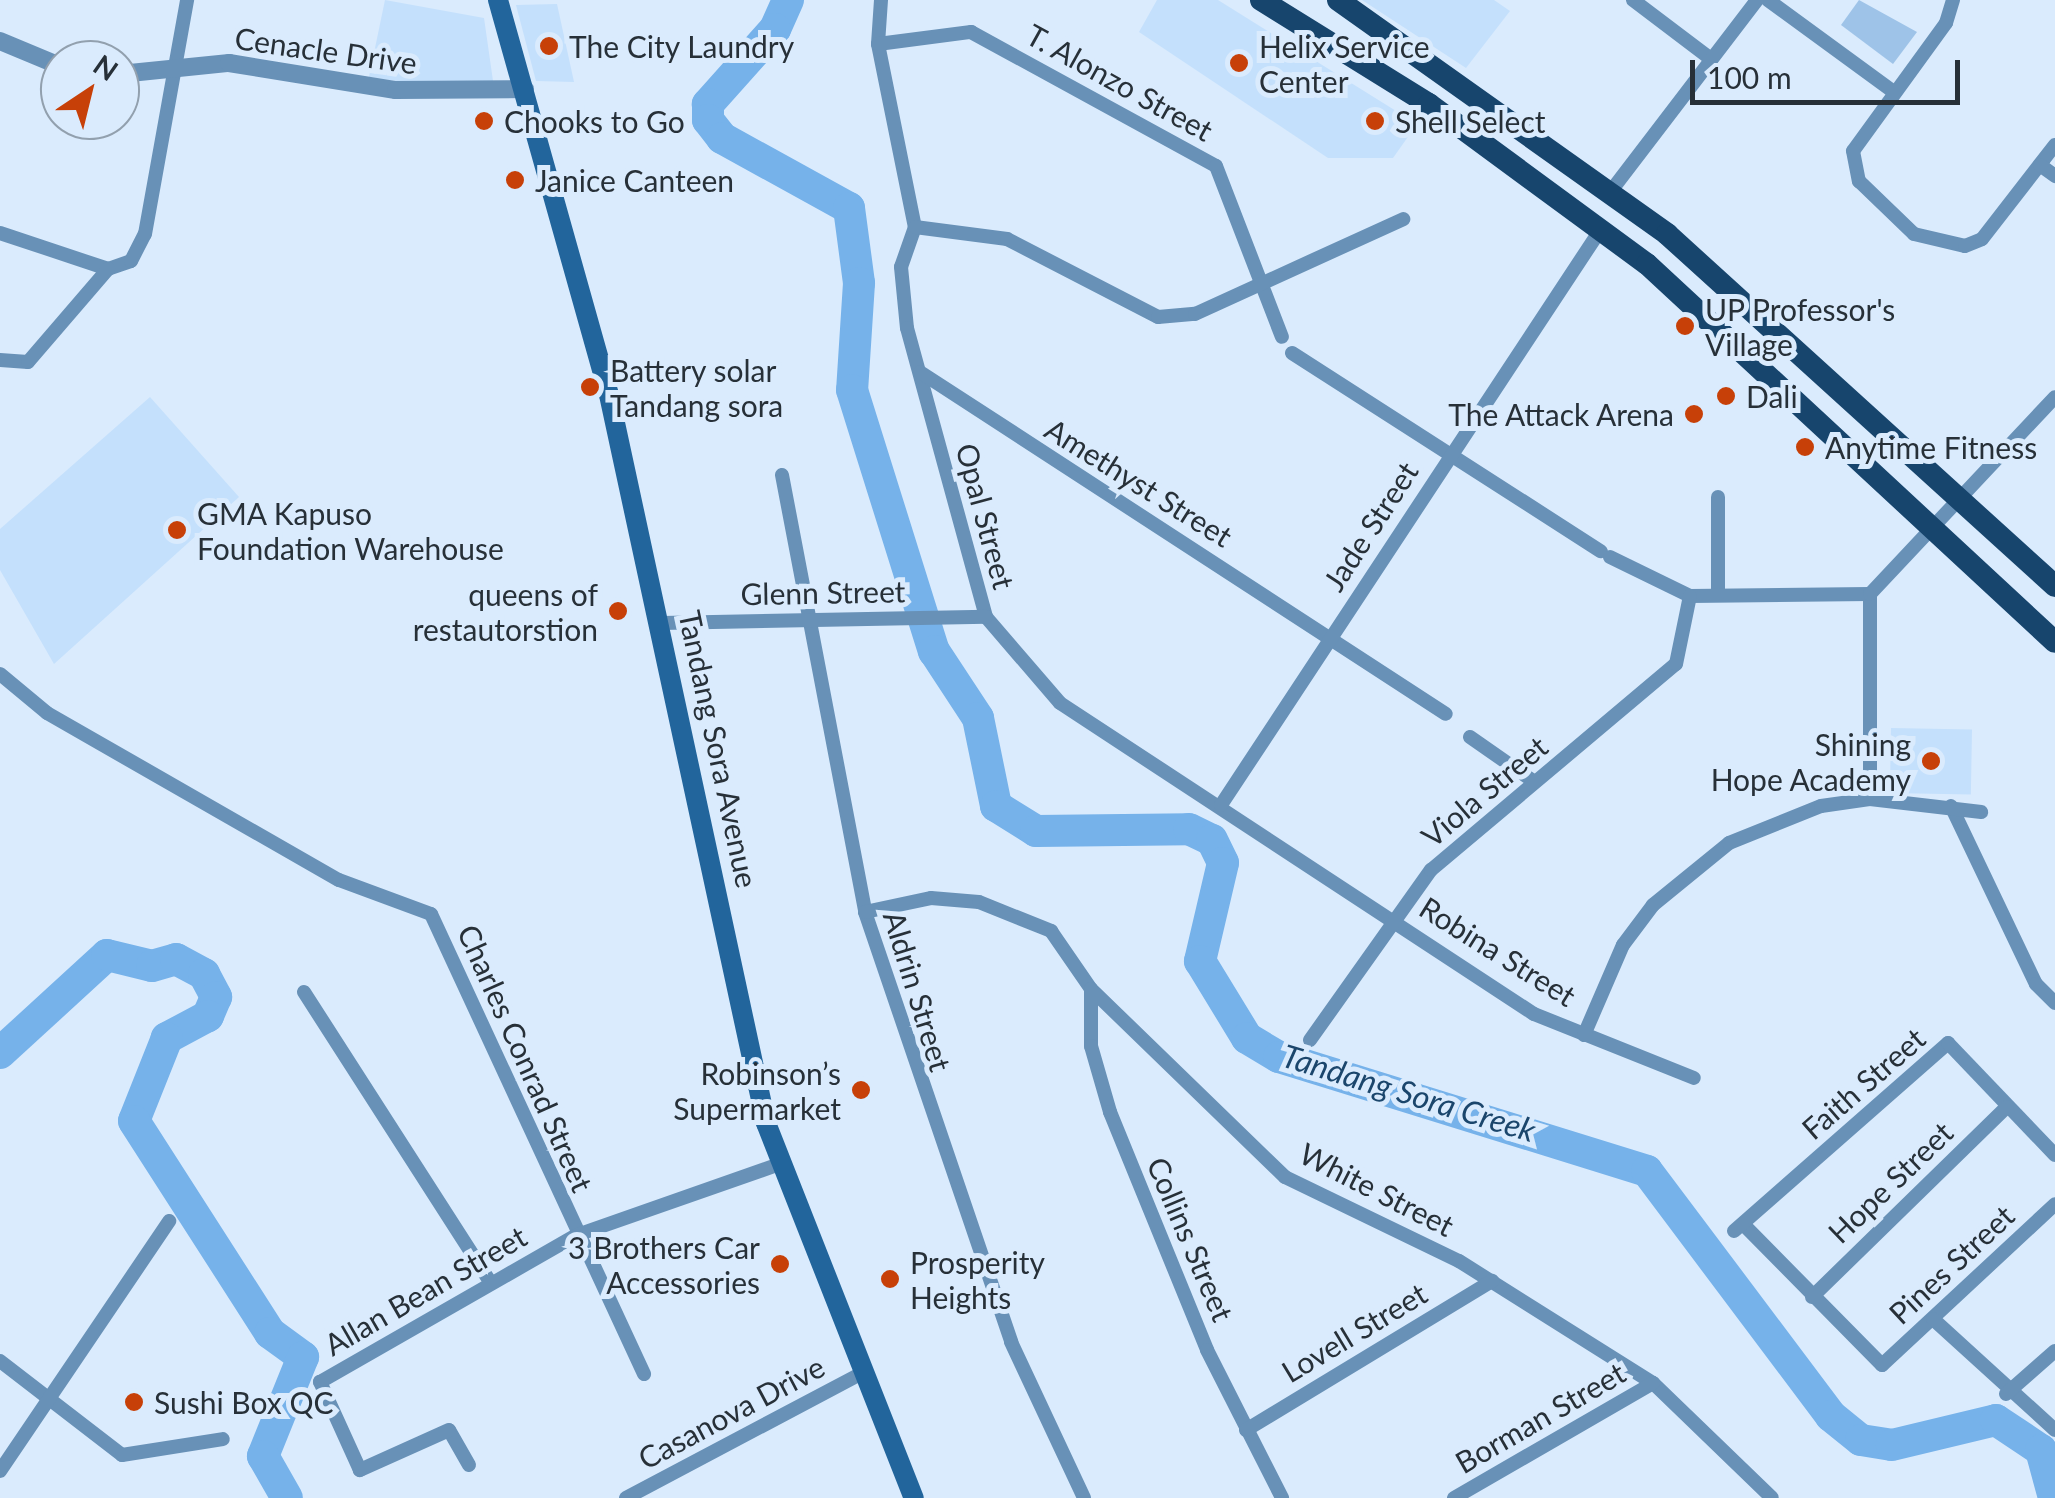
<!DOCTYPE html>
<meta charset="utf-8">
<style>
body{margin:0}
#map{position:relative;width:2055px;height:1498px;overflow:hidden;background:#daebfd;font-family:Lato,sans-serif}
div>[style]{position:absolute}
.built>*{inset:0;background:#c4e0fc;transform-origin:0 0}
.green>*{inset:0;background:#9ec3e8}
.river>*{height:32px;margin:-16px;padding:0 16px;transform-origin:16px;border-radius:16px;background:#76b2ea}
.minor>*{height:14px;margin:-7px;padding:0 7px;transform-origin:7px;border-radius:7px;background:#6891b7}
.tertiary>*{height:18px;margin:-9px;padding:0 9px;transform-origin:9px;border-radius:9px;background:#6891b7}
.secondary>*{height:20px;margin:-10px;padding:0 10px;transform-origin:10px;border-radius:10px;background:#22659c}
.primary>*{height:22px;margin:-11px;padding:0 11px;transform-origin:11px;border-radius:11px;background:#17456d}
.dots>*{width:28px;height:28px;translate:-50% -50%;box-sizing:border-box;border:5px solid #daebfd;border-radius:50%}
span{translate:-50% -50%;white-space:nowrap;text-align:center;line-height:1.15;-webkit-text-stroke:10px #daebfd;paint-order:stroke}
.poi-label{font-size:30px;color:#273038}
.left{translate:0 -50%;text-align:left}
.right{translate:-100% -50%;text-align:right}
.street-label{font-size:30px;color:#273038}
.water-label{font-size:32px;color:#1b466c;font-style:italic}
.north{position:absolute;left:40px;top:40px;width:100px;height:100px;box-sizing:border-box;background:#daebfd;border:2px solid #92a0ae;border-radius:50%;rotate:35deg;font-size:28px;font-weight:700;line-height:40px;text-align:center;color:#273038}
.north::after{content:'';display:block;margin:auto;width:35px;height:45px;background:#c74008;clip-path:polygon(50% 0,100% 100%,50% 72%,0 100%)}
.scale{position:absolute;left:1690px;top:60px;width:270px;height:45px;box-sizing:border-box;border:5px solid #273038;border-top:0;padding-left:12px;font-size:30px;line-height:35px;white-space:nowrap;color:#273038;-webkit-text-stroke:8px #daebfd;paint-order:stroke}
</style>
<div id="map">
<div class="built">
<i style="clip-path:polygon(385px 0,484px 18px,495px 95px,369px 77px)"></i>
<i style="clip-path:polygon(1157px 0,1218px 0,1417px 124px,1393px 158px,1328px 158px,1139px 32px)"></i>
<i style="clip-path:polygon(1362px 0,1494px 0,1510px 11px,1466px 68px)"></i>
<i style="clip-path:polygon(557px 4px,574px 82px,536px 81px,516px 5px)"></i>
<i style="clip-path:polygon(150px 397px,239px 497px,54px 664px,0 570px,0 529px)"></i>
<i style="left:1891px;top:728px;width:81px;height:65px;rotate:1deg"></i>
</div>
<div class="green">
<i style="clip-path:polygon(1859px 0,1917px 32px,1893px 64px,1841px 25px)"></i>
</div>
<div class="river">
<i style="left:788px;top:0;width:32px;rotate:114deg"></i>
<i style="left:775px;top:29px;width:101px;rotate:131.8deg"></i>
<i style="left:708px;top:104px;width:16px;rotate:90deg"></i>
<i style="left:708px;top:120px;width:23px;rotate:52deg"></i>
<i style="left:722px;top:138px;width:145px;rotate:28.9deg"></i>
<i style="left:849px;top:208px;width:76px;rotate:82.4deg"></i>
<i style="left:859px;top:283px;width:107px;rotate:93.7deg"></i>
<i style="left:852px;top:390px;width:274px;rotate:72.6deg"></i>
<i style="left:934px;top:651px;width:80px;rotate:56.7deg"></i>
<i style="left:978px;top:718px;width:90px;rotate:78.4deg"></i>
<i style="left:996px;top:806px;width:47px;rotate:32deg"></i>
<i style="left:1036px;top:831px;width:153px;rotate:-0.7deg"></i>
<i style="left:1189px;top:829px;width:25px;rotate:26deg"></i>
<i style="left:1212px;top:840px;width:25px;rotate:64deg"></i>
<i style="left:1223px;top:863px;width:101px;rotate:103.2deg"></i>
<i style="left:1200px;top:961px;width:90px;rotate:58.6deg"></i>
<i style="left:1247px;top:1038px;width:37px;rotate:31deg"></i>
<i style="left:1279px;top:1057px;width:385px;rotate:17.2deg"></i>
<i style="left:1647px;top:1171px;width:306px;rotate:53.1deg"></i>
<i style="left:1831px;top:1416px;width:38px;rotate:39deg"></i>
<i style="left:1861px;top:1440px;width:31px;rotate:9deg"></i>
<i style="left:1892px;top:1445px;width:107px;rotate:-13.5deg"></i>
<i style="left:1996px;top:1420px;width:54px;rotate:33.7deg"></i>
<i style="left:2041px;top:1450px;width:50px;rotate:74.8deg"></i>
<i style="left:0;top:1053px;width:145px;rotate:-42.5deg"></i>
<i style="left:107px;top:955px;width:46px;rotate:13.7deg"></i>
<i style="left:152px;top:966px;width:25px;rotate:-16deg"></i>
<i style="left:176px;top:959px;width:32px;rotate:28deg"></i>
<i style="left:204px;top:974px;width:26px;rotate:62deg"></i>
<i style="left:216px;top:997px;width:21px;rotate:113deg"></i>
<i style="left:208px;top:1016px;width:47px;rotate:151.8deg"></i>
<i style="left:167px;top:1038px;width:89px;rotate:111.7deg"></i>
<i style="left:134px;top:1121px;width:252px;rotate:57.3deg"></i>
<i style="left:270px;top:1333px;width:41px;rotate:36deg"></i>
<i style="left:303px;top:1357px;width:107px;rotate:112deg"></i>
<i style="left:263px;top:1456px;width:48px;rotate:60.3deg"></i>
</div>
<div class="minor">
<i style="left:881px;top:0;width:44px;rotate:93.9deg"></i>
<i style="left:878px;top:44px;width:187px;rotate:78.6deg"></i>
<i style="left:915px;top:227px;width:42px;rotate:109.3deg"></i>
<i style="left:901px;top:267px;width:61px;rotate:84.4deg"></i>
<i style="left:907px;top:328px;width:300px;rotate:74.7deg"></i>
<i style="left:986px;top:617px;width:113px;rotate:49.3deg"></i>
<i style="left:1060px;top:703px;width:567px;rotate:33.27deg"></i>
<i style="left:1534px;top:1014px;width:172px;rotate:21.8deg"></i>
<i style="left:1633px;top:0;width:98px;rotate:37.1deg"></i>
<i style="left:1768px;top:0;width:157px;rotate:36.2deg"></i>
<i style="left:1953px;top:0;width:24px;rotate:107deg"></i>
<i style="left:1946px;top:23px;width:158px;rotate:126deg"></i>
<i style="left:1853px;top:151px;width:31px;rotate:79deg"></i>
<i style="left:1859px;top:181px;width:76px;rotate:43.9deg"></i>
<i style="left:1914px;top:234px;width:52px;rotate:13.2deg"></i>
<i style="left:1965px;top:246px;width:18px;rotate:-22deg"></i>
<i style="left:1982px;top:239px;width:119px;rotate:-52.2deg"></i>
<i style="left:878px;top:44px;width:94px;rotate:-7.4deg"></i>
<i style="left:971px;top:32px;width:279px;rotate:28.7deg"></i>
<i style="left:1216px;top:166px;width:183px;rotate:68.9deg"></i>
<i style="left:2040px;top:165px;width:19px;rotate:36deg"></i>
<i style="left:1611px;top:191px;width:240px;rotate:-52.6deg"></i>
<i style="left:915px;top:227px;width:93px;rotate:7.4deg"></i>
<i style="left:1007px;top:239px;width:170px;rotate:27.3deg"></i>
<i style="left:1158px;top:317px;width:37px;rotate:-5deg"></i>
<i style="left:1195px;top:314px;width:229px;rotate:-24.5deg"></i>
<i style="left:0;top:233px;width:114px;rotate:18.4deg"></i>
<i style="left:108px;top:269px;width:24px;rotate:-19deg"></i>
<i style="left:131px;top:261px;width:30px;rotate:-63deg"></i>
<i style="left:145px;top:234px;width:238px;rotate:-79.8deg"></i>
<i style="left:1292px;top:353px;width:367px;rotate:32.7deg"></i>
<i style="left:0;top:360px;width:28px;rotate:4deg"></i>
<i style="left:28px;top:362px;width:123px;rotate:-49.3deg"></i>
<i style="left:920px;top:372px;width:627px;rotate:33.03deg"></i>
<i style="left:782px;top:475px;width:445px;rotate:79.2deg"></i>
<i style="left:865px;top:912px;width:454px;rotate:71.2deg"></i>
<i style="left:1011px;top:1342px;width:172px;rotate:64.9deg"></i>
<i style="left:1718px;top:497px;width:98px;rotate:90deg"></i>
<i style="left:1610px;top:557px;width:89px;rotate:26deg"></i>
<i style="left:1690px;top:596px;width:180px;rotate:-0.6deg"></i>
<i style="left:662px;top:623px;width:324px;rotate:-1.1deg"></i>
<i style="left:0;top:674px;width:61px;rotate:39.7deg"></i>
<i style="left:47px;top:713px;width:336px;rotate:29.8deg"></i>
<i style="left:339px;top:880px;width:98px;rotate:20.3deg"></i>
<i style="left:431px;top:914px;width:507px;rotate:65.15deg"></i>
<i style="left:1470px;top:737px;width:77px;rotate:34.9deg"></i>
<i style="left:1870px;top:799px;width:205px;rotate:-90deg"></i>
<i style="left:1870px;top:594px;width:270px;rotate:-46.8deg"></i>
<i style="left:1221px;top:805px;width:690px;rotate:-56.59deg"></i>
<i style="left:1951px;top:806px;width:197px;rotate:64.5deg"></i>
<i style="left:2036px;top:984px;width:27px;rotate:45deg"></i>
<i style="left:865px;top:912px;width:67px;rotate:-12deg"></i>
<i style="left:931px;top:898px;width:48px;rotate:4.8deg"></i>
<i style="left:979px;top:902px;width:78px;rotate:21.9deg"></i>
<i style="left:1051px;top:931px;width:70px;rotate:55.4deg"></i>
<i style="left:1091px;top:989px;width:270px;rotate:44.1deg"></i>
<i style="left:1285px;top:1177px;width:193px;rotate:25.8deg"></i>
<i style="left:1459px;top:1261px;width:229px;rotate:32.2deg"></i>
<i style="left:1653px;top:1383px;width:165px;rotate:44deg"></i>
<i style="left:1091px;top:989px;width:57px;rotate:90deg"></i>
<i style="left:1091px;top:1046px;width:69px;rotate:73.9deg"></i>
<i style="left:1110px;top:1112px;width:257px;rotate:67.8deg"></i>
<i style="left:1207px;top:1350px;width:166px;rotate:63.1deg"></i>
<i style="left:304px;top:992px;width:345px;rotate:57.3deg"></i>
<i style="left:1584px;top:1035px;width:98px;rotate:-66.6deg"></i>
<i style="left:1623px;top:945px;width:50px;rotate:-53.1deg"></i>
<i style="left:1653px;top:905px;width:98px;rotate:-39.2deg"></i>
<i style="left:1729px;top:843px;width:99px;rotate:-21.9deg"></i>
<i style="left:1821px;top:806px;width:49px;rotate:-8.1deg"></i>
<i style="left:1870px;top:799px;width:112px;rotate:6.7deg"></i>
<i style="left:1310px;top:1040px;width:209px;rotate:-54.6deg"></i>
<i style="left:1431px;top:870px;width:320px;rotate:-40.1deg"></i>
<i style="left:1676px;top:664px;width:69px;rotate:-78.4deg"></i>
<i style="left:1743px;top:1224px;width:198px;rotate:45.4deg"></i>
<i style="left:1882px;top:1365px;width:236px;rotate:-42.9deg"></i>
<i style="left:1734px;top:1231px;width:285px;rotate:-41.3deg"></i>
<i style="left:1948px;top:1043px;width:155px;rotate:46.3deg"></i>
<i style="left:1812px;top:1297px;width:272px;rotate:-44.3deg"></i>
<i style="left:1933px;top:1319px;width:165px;rotate:42.3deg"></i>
<i style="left:0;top:1361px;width:154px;rotate:37.6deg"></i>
<i style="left:122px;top:1455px;width:102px;rotate:-9deg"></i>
<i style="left:2006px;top:1394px;width:65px;rotate:-41.3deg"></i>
<i style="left:1246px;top:1430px;width:288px;rotate:-31.2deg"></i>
<i style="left:469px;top:1465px;width:40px;rotate:-119.7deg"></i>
<i style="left:449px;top:1430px;width:98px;rotate:155.8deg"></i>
<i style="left:360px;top:1470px;width:97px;rotate:-114.4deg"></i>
<i style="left:320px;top:1382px;width:296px;rotate:-29.8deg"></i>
<i style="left:577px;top:1235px;width:215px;rotate:-19.3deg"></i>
<i style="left:0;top:1471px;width:302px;rotate:-55.9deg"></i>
<i style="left:626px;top:1498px;width:267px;rotate:-27.9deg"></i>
<i style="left:1454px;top:1498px;width:230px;rotate:-30deg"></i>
</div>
<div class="tertiary">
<i style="left:0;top:41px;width:65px;rotate:22.6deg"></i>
<i style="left:120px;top:74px;width:110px;rotate:-5.8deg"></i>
<i style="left:229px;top:63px;width:169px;rotate:9.2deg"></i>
<i style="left:396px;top:90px;width:129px;rotate:-0.4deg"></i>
</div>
<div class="secondary">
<i style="left:498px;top:0;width:410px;rotate:74.3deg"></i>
<i style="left:609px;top:395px;width:745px;rotate:77.83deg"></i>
<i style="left:766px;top:1123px;width:403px;rotate:68.5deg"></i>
</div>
<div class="primary">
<i style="left:1261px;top:0;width:198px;rotate:31.8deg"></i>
<i style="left:1429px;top:104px;width:270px;rotate:36.3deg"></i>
<i style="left:1647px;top:264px;width:556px;rotate:42.81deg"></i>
<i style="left:1338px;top:0;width:404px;rotate:35.4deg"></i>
<i style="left:1667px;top:234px;width:524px;rotate:42.21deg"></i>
</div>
<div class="dots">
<i style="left:549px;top:46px;background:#c74008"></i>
<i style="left:1239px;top:63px;background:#c74008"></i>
<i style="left:484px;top:121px;background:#c74008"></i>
<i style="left:1375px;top:121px;background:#c74008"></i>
<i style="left:515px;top:180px;background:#c74008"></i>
<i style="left:1685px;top:326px;background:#c74008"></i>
<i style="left:590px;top:387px;background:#c74008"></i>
<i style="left:1726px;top:396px;background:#c74008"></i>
<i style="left:1694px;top:414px;background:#c74008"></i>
<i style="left:1805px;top:447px;background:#c74008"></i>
<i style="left:177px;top:530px;background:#c74008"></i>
<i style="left:618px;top:611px;background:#c74008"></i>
<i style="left:1931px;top:761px;background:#c74008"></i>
<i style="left:861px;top:1090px;background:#c74008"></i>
<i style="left:780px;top:1264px;background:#c74008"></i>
<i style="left:890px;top:1279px;background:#c74008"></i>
<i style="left:134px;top:1402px;background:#c74008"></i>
</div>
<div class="poi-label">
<span class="left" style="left:569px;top:46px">The City Laundry</span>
<span class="left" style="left:1259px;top:63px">Helix Service<br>Center</span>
<span class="left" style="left:504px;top:121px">Chooks to Go</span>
<span class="left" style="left:1395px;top:121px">Shell Select</span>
<span class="left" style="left:535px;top:180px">Janice Canteen</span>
<span class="left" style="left:1705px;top:326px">UP Professor's<br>Village</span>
<span class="left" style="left:610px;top:387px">Battery solar<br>Tandang sora</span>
<span class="left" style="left:1746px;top:396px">Dali</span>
<span class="right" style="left:1674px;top:414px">The Attack Arena</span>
<span class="left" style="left:1825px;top:447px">Anytime Fitness</span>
<span class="left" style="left:197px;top:530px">GMA Kapuso<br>Foundation Warehouse</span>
<span class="right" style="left:598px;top:611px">queens of<br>restautorstion</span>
<span class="right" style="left:1911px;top:761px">Shining<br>Hope Academy</span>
<span class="right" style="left:841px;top:1090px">Robinson’s<br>Supermarket</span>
<span class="right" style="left:760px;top:1264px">3 Brothers Car<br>Accessories</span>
<span class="left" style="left:910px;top:1279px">Prosperity<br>Heights</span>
<span class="left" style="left:154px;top:1402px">Sushi Box QC</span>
</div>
<div class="street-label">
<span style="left:326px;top:50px;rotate:8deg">Cenacle Drive</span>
<span style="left:1120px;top:82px;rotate:29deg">T. Alonzo Street</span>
<span style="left:1139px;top:482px;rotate:32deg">Amethyst Street</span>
<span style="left:986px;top:516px;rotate:75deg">Opal Street</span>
<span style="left:1370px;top:526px;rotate:-57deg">Jade Street</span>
<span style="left:823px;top:592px;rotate:-1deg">Glenn Street</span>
<span style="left:719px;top:749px;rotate:78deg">Tandang Sora Avenue</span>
<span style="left:1484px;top:791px;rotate:-40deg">Viola Street</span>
<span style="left:1498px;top:951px;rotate:32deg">Robina Street</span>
<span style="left:918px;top:991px;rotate:73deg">Aldrin Street</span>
<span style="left:526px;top:1058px;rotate:66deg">Charles Conrad Street</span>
<span style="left:1863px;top:1083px;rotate:-41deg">Faith Street</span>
<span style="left:1890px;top:1182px;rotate:-44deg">Hope Street</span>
<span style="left:1377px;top:1189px;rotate:27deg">White Street</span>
<span style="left:1191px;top:1239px;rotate:67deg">Collins Street</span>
<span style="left:1951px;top:1264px;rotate:-43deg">Pines Street</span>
<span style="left:425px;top:1290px;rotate:-30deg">Allan Bean Street</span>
<span style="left:1354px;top:1332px;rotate:-31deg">Lovell Street</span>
<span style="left:731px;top:1412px;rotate:-28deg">Casanova Drive</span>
<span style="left:1540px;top:1417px;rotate:-30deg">Borman Street</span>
</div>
<div class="water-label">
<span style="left:1409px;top:1093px;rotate:17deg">Tandang Sora Creek</span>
</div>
<div class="north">N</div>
<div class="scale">100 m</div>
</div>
